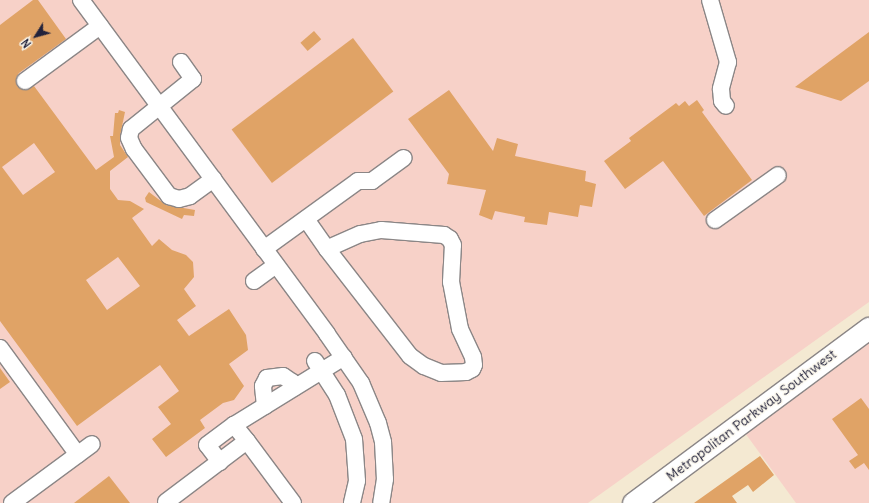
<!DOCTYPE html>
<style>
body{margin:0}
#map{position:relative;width:869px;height:503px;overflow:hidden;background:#f4e9d2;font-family:Delius,sans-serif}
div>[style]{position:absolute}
.built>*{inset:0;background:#f7d1c8}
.building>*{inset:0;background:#e0a366;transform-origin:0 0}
.roads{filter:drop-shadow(1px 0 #8b8686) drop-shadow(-1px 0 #8b8686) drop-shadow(0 1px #8b8686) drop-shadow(0 -1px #8b8686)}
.minor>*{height:16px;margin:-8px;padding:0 8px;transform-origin:8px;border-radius:8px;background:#fff}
.major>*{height:21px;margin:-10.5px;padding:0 10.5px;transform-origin:10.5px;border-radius:10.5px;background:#fff}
span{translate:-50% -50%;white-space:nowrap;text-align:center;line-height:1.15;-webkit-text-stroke:3px #fbf7ec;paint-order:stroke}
.street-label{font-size:14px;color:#22223b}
.north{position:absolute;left:16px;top:16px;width:40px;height:40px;-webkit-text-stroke:3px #fbf7ec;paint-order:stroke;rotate:233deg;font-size:11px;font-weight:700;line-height:16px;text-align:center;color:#22223b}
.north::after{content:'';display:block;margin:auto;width:14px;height:18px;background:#22223b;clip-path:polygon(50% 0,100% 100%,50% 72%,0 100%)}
</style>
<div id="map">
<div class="built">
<i style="clip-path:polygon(0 0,869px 0,869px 302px,588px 503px,0 503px)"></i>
<i style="clip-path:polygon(869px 327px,869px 503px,796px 503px,737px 422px)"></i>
</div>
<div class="building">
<i style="clip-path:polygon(evenodd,33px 0,38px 0,66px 39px,19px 73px,16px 78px,17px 86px,26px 90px,34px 86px,96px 170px,114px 157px,110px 136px,113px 136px,115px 113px,118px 113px,119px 110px,125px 112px,120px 136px,120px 145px,128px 157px,110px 171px,110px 189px,118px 200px,130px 201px,144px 209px,132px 218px,152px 246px,159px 239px,172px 250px,186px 255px,193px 262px,194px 277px,184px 289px,196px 306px,177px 320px,189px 336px,229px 309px,246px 335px,248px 350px,229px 364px,244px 386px,234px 400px,223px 403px,200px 420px,205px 428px,166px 457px,152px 439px,171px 424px,158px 407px,179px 391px,160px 365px,77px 426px,0 321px,0 25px,33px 0,34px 143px,55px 172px,23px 195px,2px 167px,34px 143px,33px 0,118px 257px,140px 286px,107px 310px,86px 280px,118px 257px)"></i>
<i style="left:314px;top:31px;width:11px;height:18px;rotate:49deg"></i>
<i style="clip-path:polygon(869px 32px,869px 81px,841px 101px,795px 87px)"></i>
<i style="left:353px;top:38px;width:67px;height:152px;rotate:53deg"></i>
<i style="clip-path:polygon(449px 90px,493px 151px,497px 138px,518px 144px,515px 156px,586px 171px,585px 181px,596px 184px,592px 207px,580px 205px,578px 217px,549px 212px,547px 225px,524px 222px,525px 217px,495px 211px,492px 220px,479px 215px,486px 190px,447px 184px,449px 174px,408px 119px)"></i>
<i style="clip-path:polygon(697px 100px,704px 110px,702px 112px,752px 180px,704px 216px,663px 161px,625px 189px,604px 161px,631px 141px,629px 138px,676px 103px,679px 106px,685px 101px,689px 106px)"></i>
<i style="clip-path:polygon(149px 192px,166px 205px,195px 210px,194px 216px,184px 215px,182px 219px,146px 202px,145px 198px)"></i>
<i style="clip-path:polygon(0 368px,10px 382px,0 389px)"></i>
<i style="clip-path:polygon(861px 398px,869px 409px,869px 470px,864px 463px,855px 469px,849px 461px,858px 455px,832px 419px)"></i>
<i style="clip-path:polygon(760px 456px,774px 475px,753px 492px,748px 485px,732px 496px,737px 503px,694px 503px)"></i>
<i style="clip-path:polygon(109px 476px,130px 503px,74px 503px)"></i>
</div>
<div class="roads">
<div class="minor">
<i style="left:81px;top:0;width:415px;rotate:53.6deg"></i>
<i style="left:327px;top:334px;width:60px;rotate:55.2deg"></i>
<i style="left:361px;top:383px;width:43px;rotate:67deg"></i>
<i style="left:378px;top:423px;width:20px;rotate:75deg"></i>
<i style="left:383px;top:442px;width:37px;rotate:87deg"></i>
<i style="left:385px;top:479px;width:24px;rotate:99deg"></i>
<i style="left:710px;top:0;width:65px;rotate:73.8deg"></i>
<i style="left:728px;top:62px;width:28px;rotate:105deg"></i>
<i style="left:721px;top:89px;width:12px;rotate:85deg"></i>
<i style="left:722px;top:101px;width:6px;rotate:51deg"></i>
<i style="left:181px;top:62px;width:21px;rotate:55deg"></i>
<i style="left:193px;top:79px;width:80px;rotate:141.1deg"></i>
<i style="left:131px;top:129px;width:9px;rotate:103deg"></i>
<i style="left:129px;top:138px;width:12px;rotate:66deg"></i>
<i style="left:134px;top:149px;width:59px;rotate:53.3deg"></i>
<i style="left:169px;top:196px;width:10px;rotate:17deg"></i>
<i style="left:179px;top:199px;width:11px;rotate:-15deg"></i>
<i style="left:190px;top:196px;width:29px;rotate:-36deg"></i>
<i style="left:25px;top:81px;width:93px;rotate:-36.3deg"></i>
<i style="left:306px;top:219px;width:37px;rotate:55deg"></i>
<i style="left:327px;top:249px;width:135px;rotate:52.2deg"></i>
<i style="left:410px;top:356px;width:17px;rotate:36deg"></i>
<i style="left:424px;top:366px;width:18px;rotate:22deg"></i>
<i style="left:441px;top:373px;width:25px;rotate:-2deg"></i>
<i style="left:466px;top:372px;width:7px;rotate:-27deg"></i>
<i style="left:472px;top:369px;width:4px;rotate:-63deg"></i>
<i style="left:474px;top:365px;width:8px;rotate:-97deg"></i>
<i style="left:473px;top:357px;width:31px;rotate:-115deg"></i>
<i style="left:460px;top:329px;width:48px;rotate:-100.8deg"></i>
<i style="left:451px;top:282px;width:37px;rotate:-87deg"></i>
<i style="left:453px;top:245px;width:7px;rotate:-117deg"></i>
<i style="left:450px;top:239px;width:7px;rotate:-146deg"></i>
<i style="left:444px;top:235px;width:63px;rotate:-175.5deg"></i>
<i style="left:381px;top:230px;width:21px;rotate:169deg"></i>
<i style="left:360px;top:234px;width:36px;rotate:156deg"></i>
<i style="left:715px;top:220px;width:77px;rotate:-35.5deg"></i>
<i style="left:264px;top:249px;width:116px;rotate:-35.9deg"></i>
<i style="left:358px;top:181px;width:14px"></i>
<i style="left:372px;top:181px;width:39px;rotate:-36deg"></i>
<i style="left:254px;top:281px;width:27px;rotate:-36deg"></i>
<i style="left:0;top:348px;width:132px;rotate:53.9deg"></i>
<i style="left:315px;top:361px;width:40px;rotate:57.1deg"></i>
<i style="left:337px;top:395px;width:47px;rotate:68.9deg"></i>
<i style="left:354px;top:439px;width:42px;rotate:85.9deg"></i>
<i style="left:357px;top:481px;width:23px;rotate:103deg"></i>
<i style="left:265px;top:406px;width:20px;rotate:-96deg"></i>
<i style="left:263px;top:386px;width:9px;rotate:-63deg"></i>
<i style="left:267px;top:378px;width:16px;rotate:-7deg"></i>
<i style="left:283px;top:376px;width:11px;rotate:34deg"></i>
<i style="left:292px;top:382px;width:6px;rotate:72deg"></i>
<i style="left:247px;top:441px;width:77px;rotate:53.4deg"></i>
<i style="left:220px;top:462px;width:21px;rotate:-127deg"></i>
<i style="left:207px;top:445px;width:34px;rotate:-37deg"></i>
<i style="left:234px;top:425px;width:129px;rotate:-31.7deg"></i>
<i style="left:166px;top:502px;width:101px;rotate:-37deg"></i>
<i style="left:247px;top:441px;width:21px;rotate:-129deg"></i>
<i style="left:12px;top:503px;width:99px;rotate:-36.4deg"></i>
</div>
<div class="major">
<i style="left:633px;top:503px;width:294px;rotate:-36.6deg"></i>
</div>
</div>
<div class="street-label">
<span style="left:751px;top:415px;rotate:-37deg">Metropolitan Parkway Southwest</span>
</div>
<div class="north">N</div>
</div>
